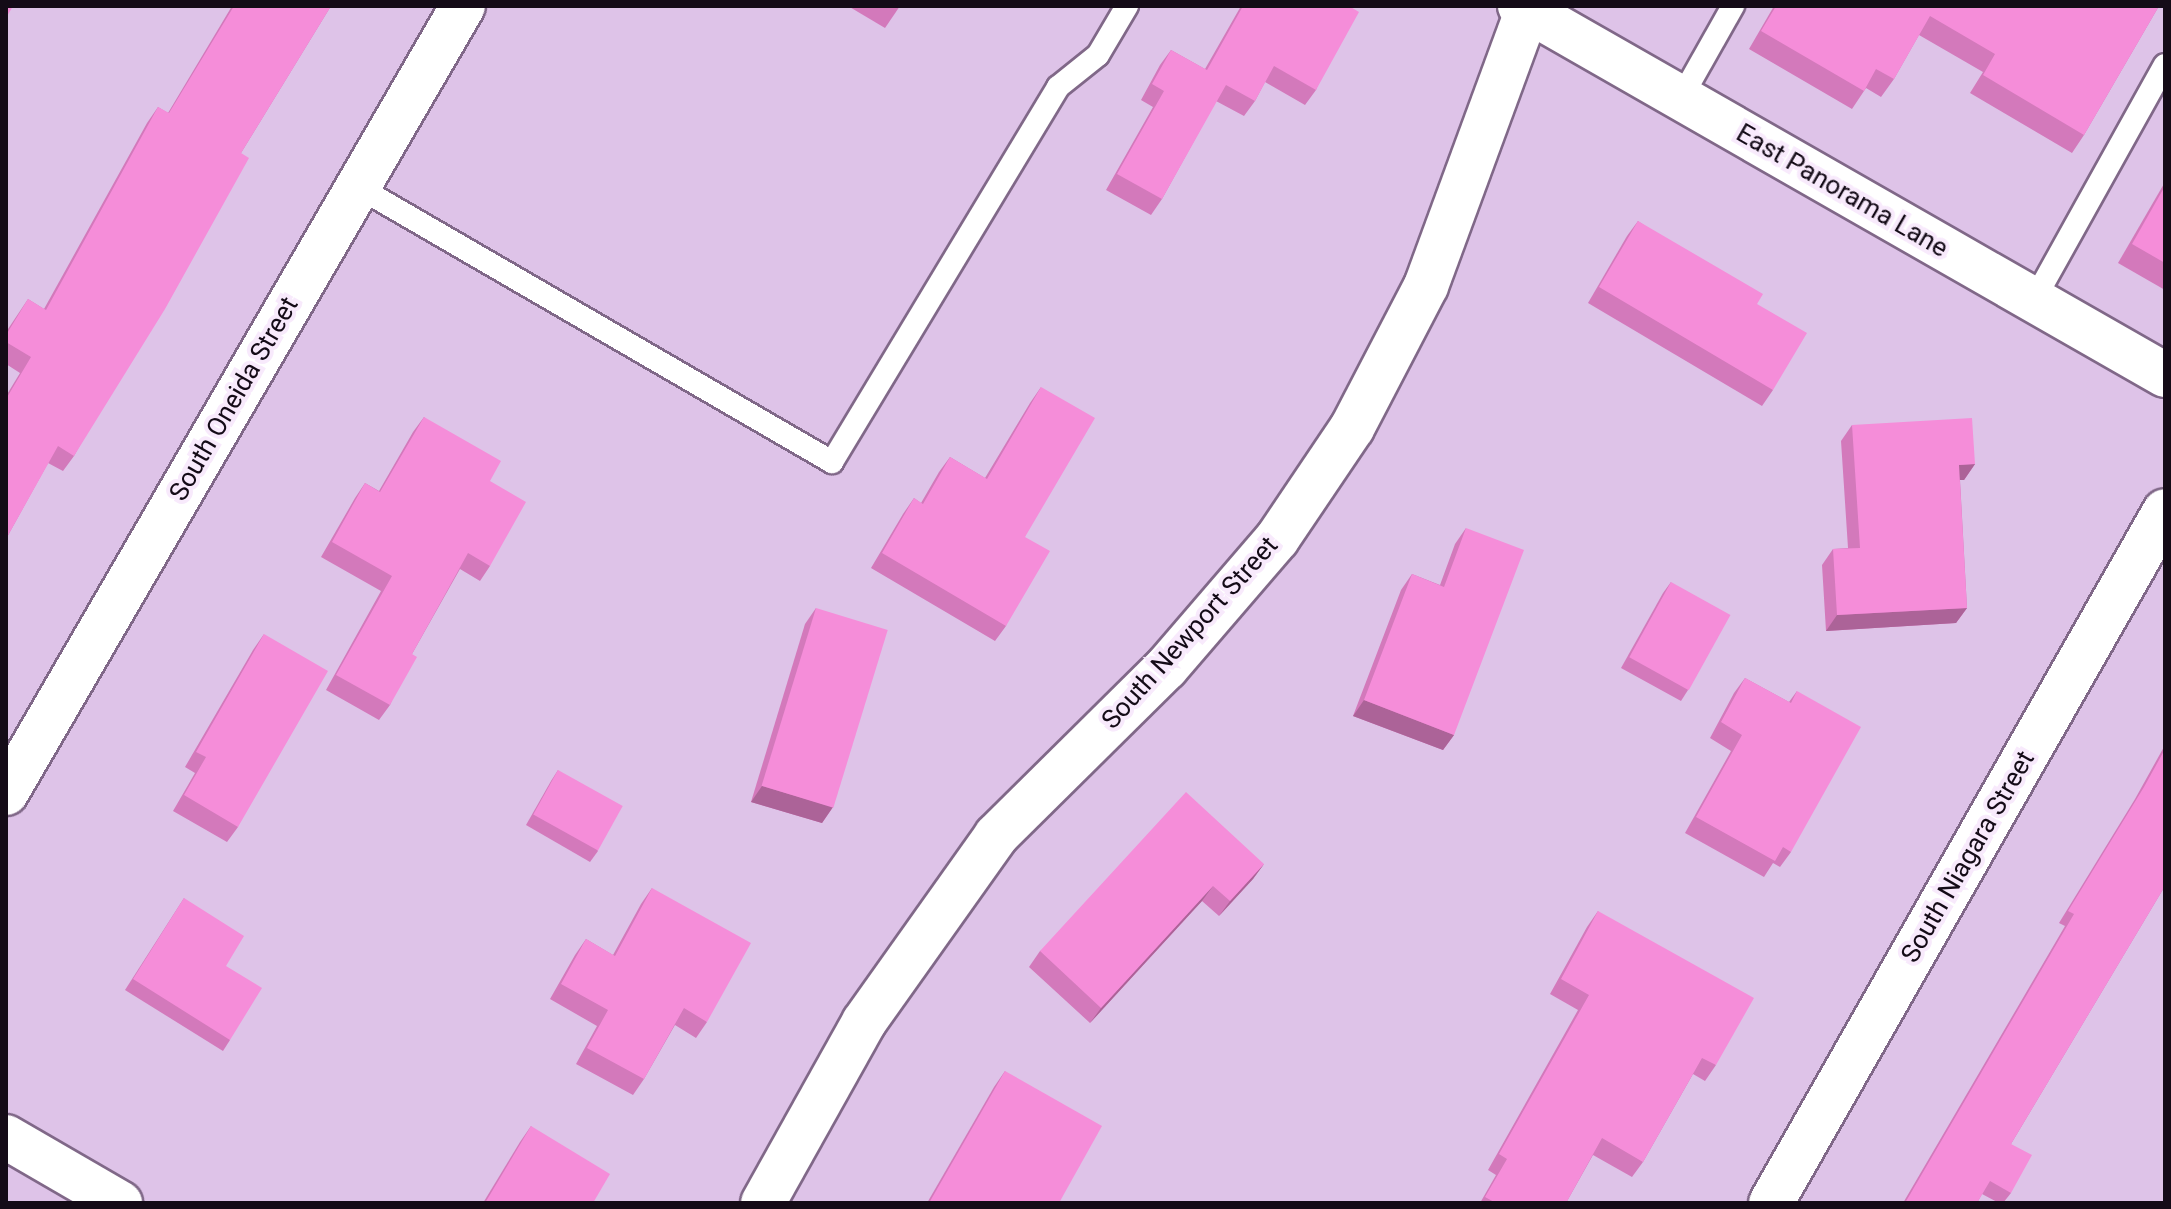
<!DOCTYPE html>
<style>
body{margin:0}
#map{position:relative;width:2171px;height:1209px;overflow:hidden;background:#dec3e8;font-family:Roboto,sans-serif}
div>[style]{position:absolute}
.roads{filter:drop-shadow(2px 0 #806888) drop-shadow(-2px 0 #806888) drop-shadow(0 2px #806888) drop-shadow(0 -2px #806888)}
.lane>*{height:22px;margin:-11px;padding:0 11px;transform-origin:11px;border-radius:11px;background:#fff}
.street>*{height:44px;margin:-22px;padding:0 22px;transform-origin:22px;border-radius:22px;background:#fff}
.secondary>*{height:44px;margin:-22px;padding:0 22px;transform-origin:22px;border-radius:22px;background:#fff}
.wall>*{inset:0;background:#d379bb}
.shaded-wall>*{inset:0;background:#ac6398}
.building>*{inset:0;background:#f58dd9;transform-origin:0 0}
span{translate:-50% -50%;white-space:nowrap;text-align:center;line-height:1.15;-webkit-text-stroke:8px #f8eafc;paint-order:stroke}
.street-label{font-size:26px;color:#140b17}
.frame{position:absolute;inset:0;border:8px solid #140b17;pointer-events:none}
</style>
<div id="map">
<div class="roads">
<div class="lane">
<i style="left:1681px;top:98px;width:106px;rotate:-60.5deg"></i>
<i style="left:358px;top:187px;width:548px;rotate:30.12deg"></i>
<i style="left:832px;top:462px;width:438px;rotate:-58.9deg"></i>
<i style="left:1058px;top:87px;width:51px;rotate:-38.7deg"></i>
<i style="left:1098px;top:55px;width:57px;rotate:-59.4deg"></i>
<i style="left:2034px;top:300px;width:269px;rotate:-60.9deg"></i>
</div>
<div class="street">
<i style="left:1520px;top:6px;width:743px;rotate:29.77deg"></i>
<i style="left:763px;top:1203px;width:207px;rotate:-60.8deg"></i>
<i style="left:864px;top:1022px;width:228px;rotate:-54.6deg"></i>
<i style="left:996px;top:836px;width:239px;rotate:-44.7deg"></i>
<i style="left:1166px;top:668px;width:170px;rotate:-49.3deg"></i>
<i style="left:1277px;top:539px;width:134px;rotate:-56deg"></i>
<i style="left:1352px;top:428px;width:160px;rotate:-62.5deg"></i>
<i style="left:1426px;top:286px;width:293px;rotate:-69.8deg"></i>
<i style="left:1771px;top:1203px;width:796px;rotate:-60.34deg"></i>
</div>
<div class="secondary">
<i style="left:6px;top:793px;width:910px;rotate:-59.86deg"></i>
<i style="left:6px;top:1137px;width:132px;rotate:30.1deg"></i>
</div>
</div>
<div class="wall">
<i style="clip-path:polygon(232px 6px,331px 6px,241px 153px,74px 456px,63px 471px,48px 463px,6px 539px,6px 396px,20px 373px,6px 364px,6px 332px,28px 299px,44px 309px,147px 123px,158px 107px,168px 113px)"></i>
<i style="clip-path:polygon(848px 6px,900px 6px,885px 28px)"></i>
<i style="clip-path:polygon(1241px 6px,1349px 6px,1316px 90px,1305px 105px,1265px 82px,1255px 101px,1244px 116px,1216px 101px,1162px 199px,1151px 215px,1106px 190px,1153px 107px,1141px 100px,1160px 65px,1171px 50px,1205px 69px)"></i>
<i style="clip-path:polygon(1774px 6px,2159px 6px,2084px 135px,2072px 153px,1970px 93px,1983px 72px,1919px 35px,1894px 79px,1881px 97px,1866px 88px,1852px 109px,1749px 49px)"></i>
<i style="clip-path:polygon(2165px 182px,2165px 290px,2118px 263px)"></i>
<i style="clip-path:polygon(1638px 221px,1757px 304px,1773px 390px,1762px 406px,1588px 303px,1627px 236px)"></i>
<i style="clip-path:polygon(1041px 387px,1025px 537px,1006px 626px,995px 641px,871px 568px,903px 514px,914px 498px,921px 503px,939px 472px,950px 457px,985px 478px,1030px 403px)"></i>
<i style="clip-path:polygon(424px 417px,490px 481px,490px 566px,480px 581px,460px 569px,412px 654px,390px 705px,379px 720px,326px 690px,381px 591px,321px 557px,355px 498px,365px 483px,379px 491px,413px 432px)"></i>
<i style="clip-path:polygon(1852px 425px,1975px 464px,1964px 480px,1960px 480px,1967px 608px,1956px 623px,1826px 631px,1822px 565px,1833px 549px,1848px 548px,1841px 441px)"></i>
<i style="clip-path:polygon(1466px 528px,1454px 735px,1443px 750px,1353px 716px,1401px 590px,1412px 574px,1440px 585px,1455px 544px)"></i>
<i style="clip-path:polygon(1671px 582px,1688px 690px,1681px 701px,1621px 668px,1663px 593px)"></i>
<i style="clip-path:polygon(816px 608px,833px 807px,822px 823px,751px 802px,805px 624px)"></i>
<i style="clip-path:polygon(264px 634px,238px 827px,227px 842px,173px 811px,195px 773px,185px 767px,253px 650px)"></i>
<i style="clip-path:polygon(1745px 678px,1789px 702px,1797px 691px,1791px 852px,1780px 867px,1773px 863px,1764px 877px,1685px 833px,1731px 751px,1710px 738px,1734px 693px)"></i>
<i style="clip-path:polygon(2165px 745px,2165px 886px,2011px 1144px,2011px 1193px,2003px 1203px,1999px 1203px,1982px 1194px,1977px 1203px,1903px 1203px,2065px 926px,2059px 923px,2135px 799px)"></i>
<i style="clip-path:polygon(558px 770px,598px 851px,590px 862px,526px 825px,551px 781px)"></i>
<i style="clip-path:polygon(1264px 864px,1253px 879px,1219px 916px,1202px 901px,1090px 1023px,1029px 967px,1040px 951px)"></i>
<i style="clip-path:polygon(652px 888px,707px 1022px,696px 1038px,675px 1025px,644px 1079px,633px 1095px,576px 1064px,597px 1026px,550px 999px,575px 955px,586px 939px,613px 955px,641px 904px)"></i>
<i style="clip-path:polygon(184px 898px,226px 966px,230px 1040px,223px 1051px,125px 990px)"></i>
<i style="clip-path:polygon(1598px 911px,1716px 1065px,1705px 1081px,1693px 1074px,1643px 1162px,1632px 1177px,1593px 1155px,1566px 1203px,1480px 1203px,1496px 1175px,1488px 1170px,1578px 1010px,1550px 994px,1587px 927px)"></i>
<i style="clip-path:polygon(1005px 1071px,1059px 1203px,927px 1203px,994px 1087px)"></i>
<i style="clip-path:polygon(531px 1126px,593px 1203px,483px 1203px,520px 1142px)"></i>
</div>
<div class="shaded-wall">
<i style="clip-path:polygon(1975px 464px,1964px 480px,1948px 480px,1959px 465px)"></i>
<i style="clip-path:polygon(1967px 608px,1956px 623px,1826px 631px,1837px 615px)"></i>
<i style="clip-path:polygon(1364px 700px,1454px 735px,1443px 750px,1353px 716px)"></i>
<i style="clip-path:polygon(762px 786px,833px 807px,822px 823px,751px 802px)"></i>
<i style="clip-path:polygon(1264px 864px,1253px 879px,1219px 916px,1230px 901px)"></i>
<i style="clip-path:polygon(1213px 886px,1202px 901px,1090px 1023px,1101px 1008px)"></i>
</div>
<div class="building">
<i style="clip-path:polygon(6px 6px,13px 6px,6px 18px)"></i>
<i style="clip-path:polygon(234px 6px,331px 6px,241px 153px,249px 158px,165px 309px,74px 456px,58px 446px,6px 539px,6px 399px,31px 357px,6px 342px,6px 335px,28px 299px,46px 310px,158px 107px,169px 113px)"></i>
<i style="clip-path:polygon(1243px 6px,1349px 6px,1359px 12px,1316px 90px,1274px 66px,1255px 101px,1226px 85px,1162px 199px,1117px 174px,1164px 91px,1152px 84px,1171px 50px,1207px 70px)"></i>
<i style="clip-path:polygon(1776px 6px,2159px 6px,2084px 135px,1983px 75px,1995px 54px,1930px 16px,1894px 79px,1876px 69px,1864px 91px,1761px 31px)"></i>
<i style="clip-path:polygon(2165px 186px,2165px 263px,2132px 244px)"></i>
<i style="clip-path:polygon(1638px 221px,1763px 294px,1757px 304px,1807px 333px,1773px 390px,1599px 287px)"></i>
<i style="clip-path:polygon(1041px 387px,1095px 418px,1025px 537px,1050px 551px,1006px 626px,882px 553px,914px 498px,923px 504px,950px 457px,987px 479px)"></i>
<i style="clip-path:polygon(424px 417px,501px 461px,490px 481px,526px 502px,490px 566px,468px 553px,412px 654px,417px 657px,390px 705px,336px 675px,392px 576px,332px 542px,365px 483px,380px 492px)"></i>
<i style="clip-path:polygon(1972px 418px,1975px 464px,1959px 465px,1967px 608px,1837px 615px,1833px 549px,1860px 548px,1852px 425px)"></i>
<i style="clip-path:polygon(1466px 528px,1524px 550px,1454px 735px,1364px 700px,1412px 574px,1444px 587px)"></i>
<i style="left:1671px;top:582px;width:68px;height:86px;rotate:29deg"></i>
<i style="left:816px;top:608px;width:75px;height:186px;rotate:17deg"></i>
<i style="clip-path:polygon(264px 634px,328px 671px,238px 827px,184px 795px,206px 757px,196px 752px)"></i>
<i style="clip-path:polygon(1745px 678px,1791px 703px,1797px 691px,1861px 727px,1791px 852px,1783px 847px,1775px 861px,1696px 817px,1742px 735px,1721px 722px)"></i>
<i style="clip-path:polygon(2165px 749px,2165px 886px,2011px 1144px,2032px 1155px,2011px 1193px,1990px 1181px,1977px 1203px,1905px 1203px,2074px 914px,2068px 911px,2144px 787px)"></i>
<i style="left:558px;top:770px;width:74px;height:51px;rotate:29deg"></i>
<i style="clip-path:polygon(1186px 792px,1264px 864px,1230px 901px,1213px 886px,1101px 1008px,1040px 951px)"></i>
<i style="clip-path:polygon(652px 888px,751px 943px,707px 1022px,684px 1008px,644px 1079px,587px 1048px,608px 1010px,561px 984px,586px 939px,615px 956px)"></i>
<i style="clip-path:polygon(184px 898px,244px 936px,226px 966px,262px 988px,230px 1040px,133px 979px)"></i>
<i style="clip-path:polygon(1598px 911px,1754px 998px,1716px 1065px,1702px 1058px,1643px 1162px,1602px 1138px,1566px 1203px,1496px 1203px,1485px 1197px,1507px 1159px,1499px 1154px,1589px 995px,1561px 979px)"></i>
<i style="clip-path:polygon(1005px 1071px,1102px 1126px,1059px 1203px,929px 1203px)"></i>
<i style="clip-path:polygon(531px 1126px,610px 1174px,593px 1203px,485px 1203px)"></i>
</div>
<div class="street-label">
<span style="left:1842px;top:191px;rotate:30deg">East Panorama Lane</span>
<span style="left:234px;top:399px;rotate:-60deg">South Oneida Street</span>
<span style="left:1190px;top:633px;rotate:-48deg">South Newport Street</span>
<span style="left:1968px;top:857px;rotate:-60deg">South Niagara Street</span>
</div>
<div class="frame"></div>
</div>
